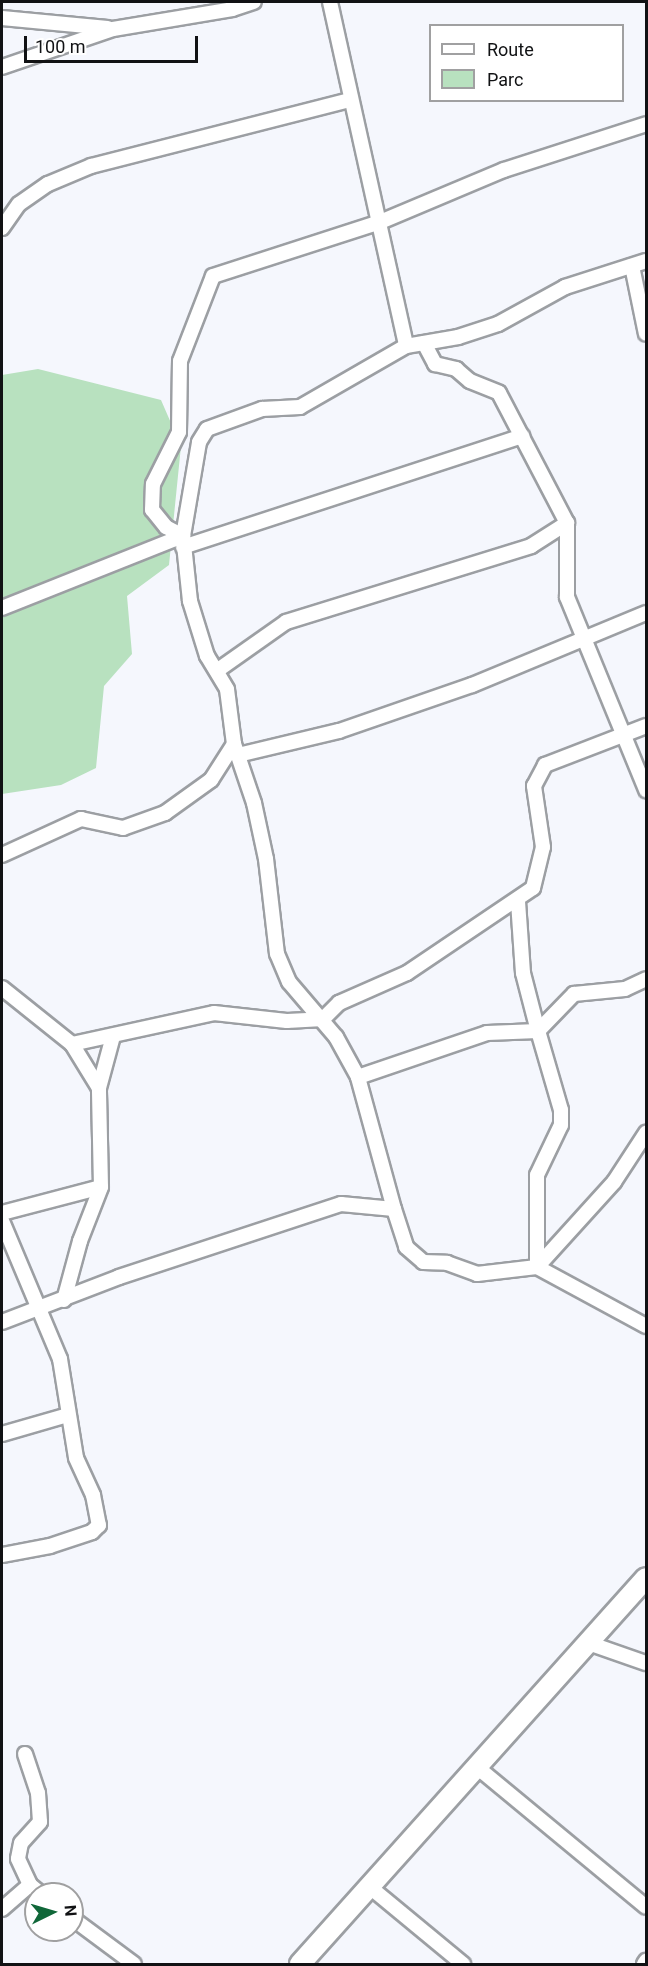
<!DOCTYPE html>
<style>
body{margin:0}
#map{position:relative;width:648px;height:1966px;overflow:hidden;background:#f5f7fd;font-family:Roboto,sans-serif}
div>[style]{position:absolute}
.green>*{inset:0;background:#b8e1bf}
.roads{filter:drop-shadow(2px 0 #9c9fa3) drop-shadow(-2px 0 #9c9fa3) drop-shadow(0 2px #9c9fa3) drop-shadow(0 -2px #9c9fa3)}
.minor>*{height:14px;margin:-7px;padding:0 7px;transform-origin:7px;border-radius:7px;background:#fff}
.highway>*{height:20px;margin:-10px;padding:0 10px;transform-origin:10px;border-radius:10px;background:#fff}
span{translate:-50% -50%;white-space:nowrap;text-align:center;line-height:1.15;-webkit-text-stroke:4.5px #fff;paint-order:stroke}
.frame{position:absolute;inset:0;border:3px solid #111214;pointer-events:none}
.legend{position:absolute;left:429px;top:24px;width:195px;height:78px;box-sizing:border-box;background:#fff;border:2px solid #a0a0a1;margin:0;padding:8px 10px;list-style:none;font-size:18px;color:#111214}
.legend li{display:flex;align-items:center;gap:12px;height:30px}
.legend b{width:30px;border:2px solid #a0a0a1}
.north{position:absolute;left:24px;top:1882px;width:60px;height:60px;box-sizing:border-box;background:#fff;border:2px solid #a0a0a1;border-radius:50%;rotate:85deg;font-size:16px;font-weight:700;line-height:24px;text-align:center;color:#111214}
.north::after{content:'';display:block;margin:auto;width:21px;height:27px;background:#106739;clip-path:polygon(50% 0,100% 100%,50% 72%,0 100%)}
.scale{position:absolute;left:24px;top:36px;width:174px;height:27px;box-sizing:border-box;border:3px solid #111214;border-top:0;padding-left:8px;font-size:18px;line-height:21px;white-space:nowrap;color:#111214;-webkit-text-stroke:4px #fff;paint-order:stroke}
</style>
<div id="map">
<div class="green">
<i style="clip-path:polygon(38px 369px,161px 400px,181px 446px,169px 565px,127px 596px,132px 654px,104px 686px,96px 768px,61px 785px,2px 794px,2px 375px)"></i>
</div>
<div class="roads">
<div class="minor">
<i style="left:330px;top:2px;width:352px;rotate:77.5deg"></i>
<i style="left:2px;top:18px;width:106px;rotate:5.4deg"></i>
<i style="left:2px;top:67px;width:117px;rotate:-18.9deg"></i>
<i style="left:113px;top:29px;width:121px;rotate:-9.5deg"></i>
<i style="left:232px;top:9px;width:23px;rotate:-18deg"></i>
<i style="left:2px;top:228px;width:29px;rotate:-55deg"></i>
<i style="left:19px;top:204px;width:35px;rotate:-35deg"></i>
<i style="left:48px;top:184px;width:47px;rotate:-22.7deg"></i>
<i style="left:91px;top:166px;width:267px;rotate:-14.3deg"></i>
<i style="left:632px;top:266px;width:69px;rotate:78.4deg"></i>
<i style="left:424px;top:343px;width:24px;rotate:62deg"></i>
<i style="left:435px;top:364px;width:22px;rotate:13deg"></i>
<i style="left:456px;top:369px;width:18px;rotate:41deg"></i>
<i style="left:470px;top:381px;width:31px;rotate:22deg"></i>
<i style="left:499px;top:393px;width:147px;rotate:62.4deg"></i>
<i style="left:567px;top:523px;width:74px;rotate:90deg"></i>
<i style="left:567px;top:597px;width:209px;rotate:67.7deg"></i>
<i style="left:183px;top:536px;width:19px;rotate:-152deg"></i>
<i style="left:166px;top:527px;width:22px;rotate:-129deg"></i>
<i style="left:152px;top:510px;width:26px;rotate:-88deg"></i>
<i style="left:153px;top:484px;width:58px;rotate:-63.4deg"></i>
<i style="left:179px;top:432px;width:71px;rotate:-89.2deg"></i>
<i style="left:180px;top:361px;width:91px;rotate:-68.8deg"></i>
<i style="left:213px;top:276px;width:176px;rotate:-17.9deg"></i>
<i style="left:380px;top:222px;width:134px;rotate:-22.8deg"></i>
<i style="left:504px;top:170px;width:149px;rotate:-17.9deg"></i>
<i style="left:183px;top:547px;width:357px;rotate:-18.1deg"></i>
<i style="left:2px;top:608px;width:195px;rotate:-21.7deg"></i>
<i style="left:218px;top:670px;width:83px;rotate:-35.2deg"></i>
<i style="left:286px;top:622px;width:257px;rotate:-17.2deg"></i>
<i style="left:531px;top:546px;width:43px;rotate:-32.6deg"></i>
<i style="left:238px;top:755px;width:104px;rotate:-13.4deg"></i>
<i style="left:339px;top:731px;width:141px;rotate:-19.1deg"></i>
<i style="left:472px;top:685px;width:188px;rotate:-22.5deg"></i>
<i style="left:2px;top:855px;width:87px;rotate:-24.5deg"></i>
<i style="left:81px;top:819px;width:43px;rotate:12.1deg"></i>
<i style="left:123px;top:828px;width:45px;rotate:-19.7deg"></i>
<i style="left:165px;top:813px;width:57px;rotate:-35.7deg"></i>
<i style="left:211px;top:780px;width:43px;rotate:-57.4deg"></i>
<i style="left:2px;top:988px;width:90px;rotate:38.7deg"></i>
<i style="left:72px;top:1044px;width:52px;rotate:58.5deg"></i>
<i style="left:72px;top:1044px;width:145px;rotate:-12.3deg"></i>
<i style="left:214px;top:1013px;width:73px;rotate:6.3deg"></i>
<i style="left:287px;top:1021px;width:36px;rotate:-3deg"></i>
<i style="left:323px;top:1019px;width:23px;rotate:-45deg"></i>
<i style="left:339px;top:1003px;width:74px;rotate:-23.8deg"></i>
<i style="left:407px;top:973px;width:152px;rotate:-34deg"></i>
<i style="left:533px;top:888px;width:42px;rotate:-76.3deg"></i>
<i style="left:543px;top:847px;width:62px;rotate:-98.4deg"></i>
<i style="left:534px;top:786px;width:24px;rotate:-62deg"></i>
<i style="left:545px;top:765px;width:108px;rotate:-21.1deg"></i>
<i style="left:358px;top:1077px;width:136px;rotate:-18.8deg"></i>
<i style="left:487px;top:1033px;width:51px;rotate:-2.2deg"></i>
<i style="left:538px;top:1031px;width:60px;rotate:-104.5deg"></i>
<i style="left:523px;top:973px;width:72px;rotate:-94deg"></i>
<i style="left:394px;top:1209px;width:137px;rotate:-105.3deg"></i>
<i style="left:358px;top:1077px;width:46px;rotate:-118.8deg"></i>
<i style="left:336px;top:1037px;width:72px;rotate:-130.5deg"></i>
<i style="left:289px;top:982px;width:30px;rotate:-113deg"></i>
<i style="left:277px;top:954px;width:96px;rotate:-96.6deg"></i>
<i style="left:266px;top:859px;width:57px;rotate:-102.1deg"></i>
<i style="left:254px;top:803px;width:62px;rotate:-108.7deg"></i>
<i style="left:234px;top:744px;width:55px;rotate:-97.3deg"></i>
<i style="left:227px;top:689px;width:39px;rotate:-121deg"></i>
<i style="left:207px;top:656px;width:58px;rotate:-107.2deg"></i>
<i style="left:190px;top:601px;width:65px;rotate:-96.1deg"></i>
<i style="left:183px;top:536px;width:95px;rotate:-80.3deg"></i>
<i style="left:199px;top:442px;width:15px;rotate:-58deg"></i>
<i style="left:207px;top:429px;width:59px;rotate:-20deg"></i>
<i style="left:262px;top:409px;width:38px;rotate:-3deg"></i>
<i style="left:300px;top:407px;width:122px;rotate:-29.9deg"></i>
<i style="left:406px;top:346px;width:53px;rotate:-9.8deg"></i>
<i style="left:458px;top:337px;width:42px;rotate:-18deg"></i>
<i style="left:498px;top:324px;width:77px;rotate:-28.9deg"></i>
<i style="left:565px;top:287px;width:85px;rotate:-17.8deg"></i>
<i style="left:2px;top:1213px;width:102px;rotate:-14.7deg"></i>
<i style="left:2px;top:1221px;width:150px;rotate:67.2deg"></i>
<i style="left:60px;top:1359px;width:100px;rotate:80.8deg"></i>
<i style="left:76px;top:1458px;width:41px;rotate:65.3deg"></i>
<i style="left:93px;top:1495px;width:31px;rotate:79deg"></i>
<i style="left:99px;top:1525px;width:10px;rotate:135deg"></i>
<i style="left:92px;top:1532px;width:44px;rotate:161.6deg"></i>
<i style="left:50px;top:1546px;width:49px;rotate:169.4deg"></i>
<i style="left:537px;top:1267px;width:92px;rotate:-90deg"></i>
<i style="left:537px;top:1175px;width:55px;rotate:-64.4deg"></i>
<i style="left:561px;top:1125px;width:15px;rotate:-90deg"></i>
<i style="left:561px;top:1110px;width:82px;rotate:-106.2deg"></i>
<i style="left:538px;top:1031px;width:52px;rotate:-45.8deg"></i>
<i style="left:574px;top:994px;width:51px;rotate:-5.6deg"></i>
<i style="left:625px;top:989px;width:23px;rotate:-25deg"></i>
<i style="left:537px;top:1267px;width:115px;rotate:-47.8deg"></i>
<i style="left:614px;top:1182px;width:59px;rotate:-56.9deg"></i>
<i style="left:64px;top:1300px;width:61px;rotate:-74.8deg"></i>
<i style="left:80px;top:1241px;width:58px;rotate:-68.7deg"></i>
<i style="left:101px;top:1187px;width:99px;rotate:-91.2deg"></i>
<i style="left:99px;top:1088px;width:54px;rotate:-74.9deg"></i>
<i style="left:2px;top:1322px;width:125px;rotate:-21deg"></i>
<i style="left:119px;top:1277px;width:234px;rotate:-18.2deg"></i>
<i style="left:341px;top:1204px;width:53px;rotate:5.4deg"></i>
<i style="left:394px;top:1209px;width:40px;rotate:72deg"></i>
<i style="left:406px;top:1247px;width:23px;rotate:41deg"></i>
<i style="left:423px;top:1262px;width:24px;rotate:2deg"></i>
<i style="left:447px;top:1263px;width:32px;rotate:20deg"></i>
<i style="left:477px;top:1274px;width:60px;rotate:-6.7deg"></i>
<i style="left:537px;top:1267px;width:124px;rotate:28.4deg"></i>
<i style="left:2px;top:1434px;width:69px;rotate:-16.1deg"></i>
<i style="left:591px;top:1644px;width:58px;rotate:19.1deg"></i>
<i style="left:25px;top:1754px;width:41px;rotate:71.6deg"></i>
<i style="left:38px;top:1793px;width:29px;rotate:86deg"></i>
<i style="left:40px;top:1822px;width:28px;rotate:132deg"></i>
<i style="left:21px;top:1843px;width:16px;rotate:101deg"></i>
<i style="left:18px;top:1859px;width:29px;rotate:65deg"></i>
<i style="left:30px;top:1885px;width:14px;rotate:39deg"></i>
<i style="left:477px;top:1767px;width:219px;rotate:39.6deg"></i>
<i style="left:370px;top:1887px;width:121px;rotate:39.6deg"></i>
<i style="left:2px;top:1909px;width:37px;rotate:-41deg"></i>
<i style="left:72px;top:1918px;width:77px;rotate:36.6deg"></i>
<i style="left:644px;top:1964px;width:4px;rotate:-56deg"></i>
</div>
<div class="highway">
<i style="left:300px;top:1964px;width:518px;rotate:-48.13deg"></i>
</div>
</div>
<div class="frame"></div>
<ul class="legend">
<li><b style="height:8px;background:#fff"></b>Route</li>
<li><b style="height:16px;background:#b8e1bf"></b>Parc</li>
</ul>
<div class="north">N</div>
<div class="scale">100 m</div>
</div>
